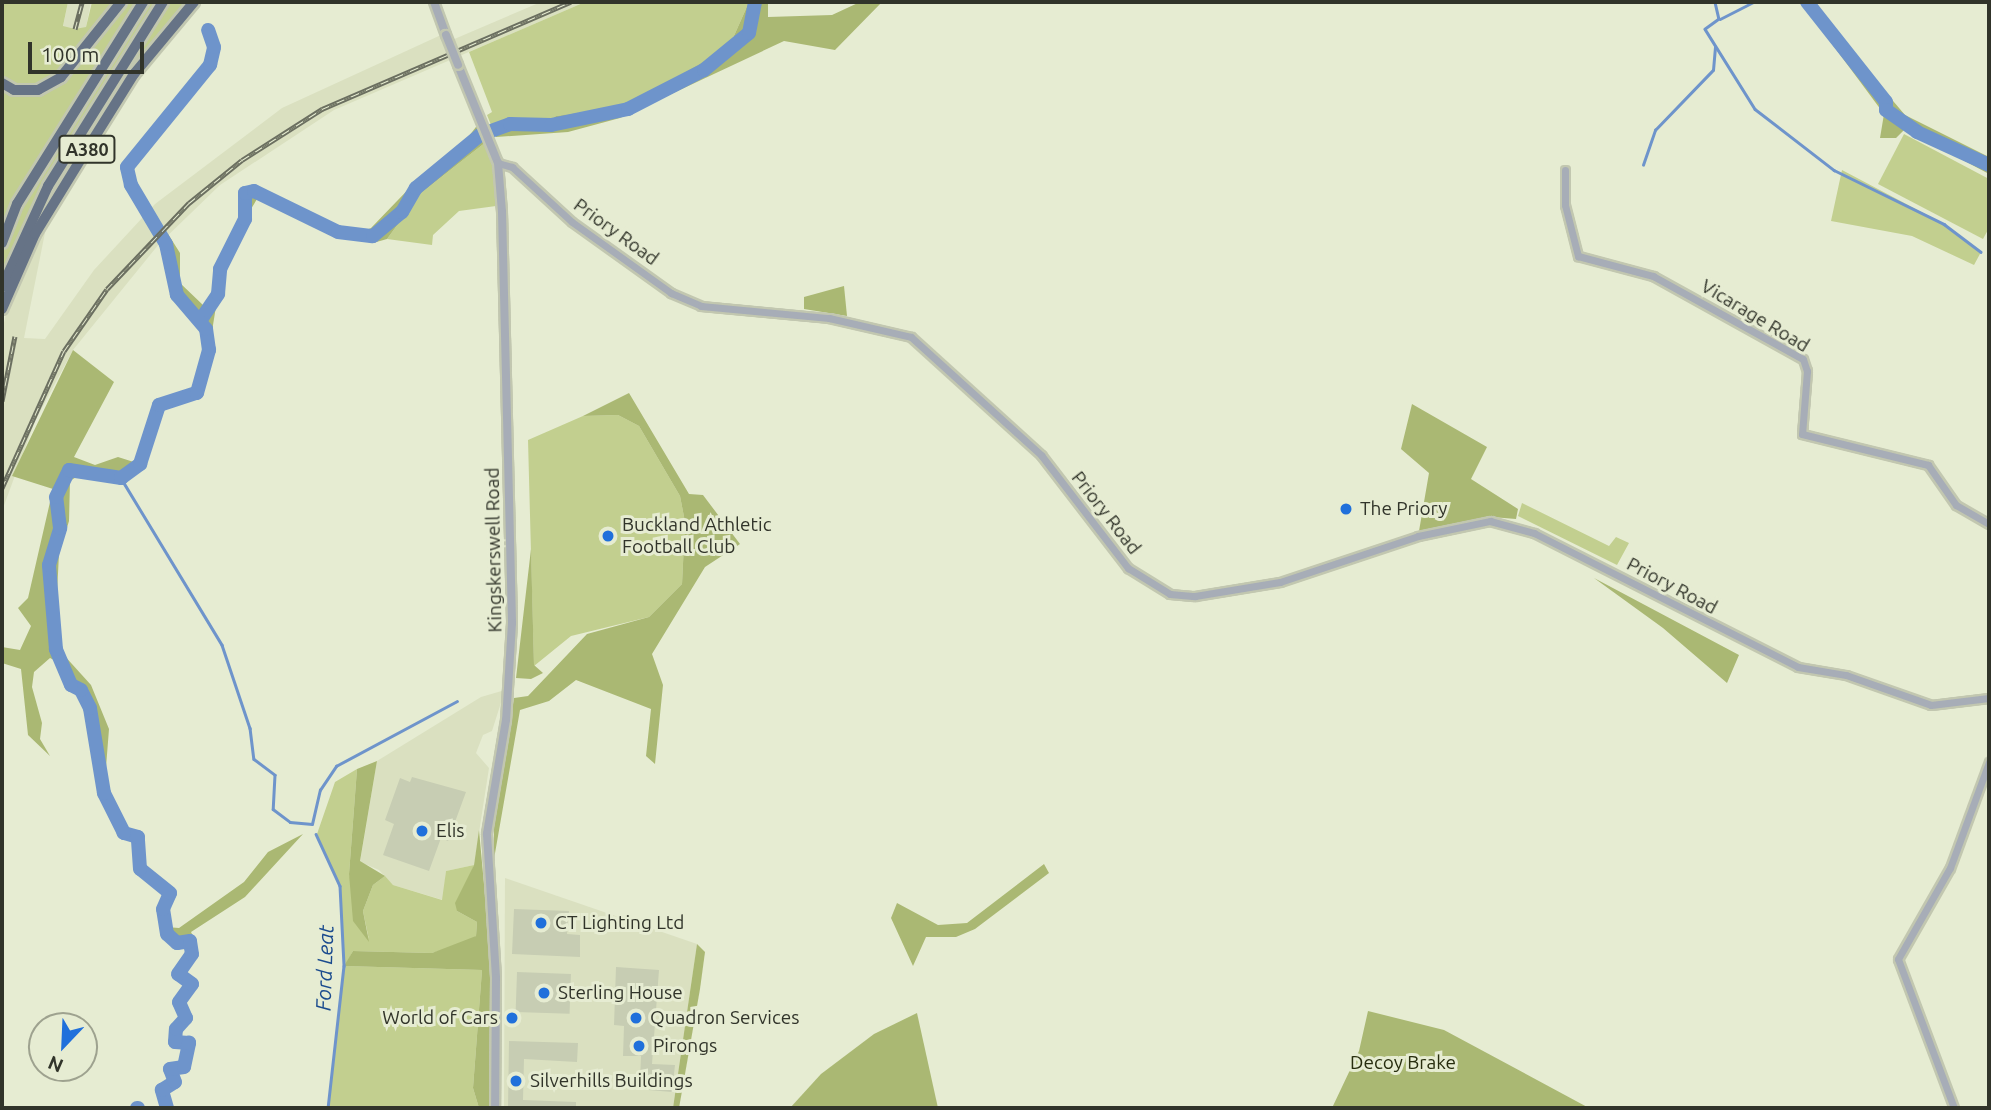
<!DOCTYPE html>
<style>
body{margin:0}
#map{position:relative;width:1991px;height:1110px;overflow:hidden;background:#e6ecd2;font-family:Ubuntu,sans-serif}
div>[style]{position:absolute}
.built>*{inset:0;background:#dae0c0}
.green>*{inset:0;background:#c2cf8f}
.forest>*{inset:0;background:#aab873}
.stream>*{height:2.5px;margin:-1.25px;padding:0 1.25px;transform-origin:1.25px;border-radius:1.25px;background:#6e94cb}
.river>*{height:14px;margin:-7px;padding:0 7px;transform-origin:7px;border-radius:7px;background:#6e94cb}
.building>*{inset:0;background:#c7cdb3;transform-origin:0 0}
.roads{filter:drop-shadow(2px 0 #c2c7b0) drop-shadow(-2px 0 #c2c7b0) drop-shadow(0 2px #c2c7b0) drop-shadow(0 -2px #c2c7b0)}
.minor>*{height:7px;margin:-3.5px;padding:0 3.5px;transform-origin:3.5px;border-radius:3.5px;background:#a7adb7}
.tertiary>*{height:8px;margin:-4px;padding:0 4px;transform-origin:4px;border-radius:4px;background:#a7adb7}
.trunk>*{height:10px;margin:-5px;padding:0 5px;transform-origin:5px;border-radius:5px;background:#667386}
.rail>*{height:5px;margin-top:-2.5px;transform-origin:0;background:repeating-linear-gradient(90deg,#e6ecd2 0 8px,#6b6f60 0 16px);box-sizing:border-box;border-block:2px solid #6b6f60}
.bridges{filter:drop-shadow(2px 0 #c2c7b0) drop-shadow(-2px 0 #c2c7b0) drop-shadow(0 2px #c2c7b0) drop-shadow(0 -2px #c2c7b0)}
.tertiary-bridge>*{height:8px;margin:-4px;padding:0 4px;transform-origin:4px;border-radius:4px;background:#a7adb7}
.dots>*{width:19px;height:19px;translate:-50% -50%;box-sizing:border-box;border:4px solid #e6ecd2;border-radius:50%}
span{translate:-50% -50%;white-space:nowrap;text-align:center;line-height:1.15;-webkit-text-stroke:6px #e6ecd2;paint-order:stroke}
.shield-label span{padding:2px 5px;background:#e6ecd2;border:2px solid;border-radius:5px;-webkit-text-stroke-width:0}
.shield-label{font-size:18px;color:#31342a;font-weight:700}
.street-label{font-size:19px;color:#31342a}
.poi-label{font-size:19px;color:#31342a}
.left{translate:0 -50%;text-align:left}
.right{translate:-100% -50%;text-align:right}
.park-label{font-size:19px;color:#272d0e}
.water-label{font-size:21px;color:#1b4b8e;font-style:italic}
.frame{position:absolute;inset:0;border:4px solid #31342a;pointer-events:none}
.north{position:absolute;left:28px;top:1012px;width:70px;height:70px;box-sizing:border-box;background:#e6ecd2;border:2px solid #9ea28f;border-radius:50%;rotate:203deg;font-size:19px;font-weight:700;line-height:28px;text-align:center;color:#31342a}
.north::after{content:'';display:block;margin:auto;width:24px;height:32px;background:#2070db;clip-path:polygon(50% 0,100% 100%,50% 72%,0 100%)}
.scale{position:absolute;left:28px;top:42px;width:116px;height:32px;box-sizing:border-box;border:4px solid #31342a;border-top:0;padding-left:9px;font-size:21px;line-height:24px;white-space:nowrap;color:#31342a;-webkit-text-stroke:5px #e6ecd2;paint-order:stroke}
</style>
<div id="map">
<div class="built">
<i style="clip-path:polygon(68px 2px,91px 2px,24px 338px,45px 339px,94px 270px,155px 204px,282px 108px,441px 35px,445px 43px,541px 2px,585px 2px,334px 110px,220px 185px,159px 244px,73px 350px,35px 421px,2px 511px,2px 333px)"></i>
<i style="clip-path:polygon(505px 690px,492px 731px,483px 735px,476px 753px,489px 768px,474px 865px,446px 871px,443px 900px,393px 885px,379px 870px,360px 862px,377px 761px,481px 697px)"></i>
<i style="clip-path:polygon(505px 878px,697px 944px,673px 1108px,504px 1108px)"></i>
</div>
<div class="green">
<i style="clip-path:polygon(2px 2px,68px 2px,63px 26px,75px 29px,86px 27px,92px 2px,116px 2px,58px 74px,38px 86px,14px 86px,2px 79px)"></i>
<i style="clip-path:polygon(127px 2px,138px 2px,15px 203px,2px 234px,2px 87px,14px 94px,61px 80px)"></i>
<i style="clip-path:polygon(148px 2px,159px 2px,67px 144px,2px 279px,2px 253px,21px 207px)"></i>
<i style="clip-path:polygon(170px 2px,188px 2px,80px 150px,31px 234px,74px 149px)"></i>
<i style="clip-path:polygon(585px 2px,749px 2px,729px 47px,626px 108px,556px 116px,544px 124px,491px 125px,487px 115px,492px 112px,469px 52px)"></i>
<i style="clip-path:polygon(1904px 134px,1989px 179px,1989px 228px,1983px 239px,1878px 184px)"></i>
<i style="clip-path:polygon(486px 142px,495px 169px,496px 206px,459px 211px,433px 235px,432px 245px,387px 239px,421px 193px)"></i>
<i style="clip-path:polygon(1842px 170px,1944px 224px,1981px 252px,1974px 265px,1912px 236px,1831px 221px)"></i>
<i style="clip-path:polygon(618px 415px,639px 426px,680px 496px,685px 522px,682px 584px,649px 617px,571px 636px,534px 666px,528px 440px,583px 416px)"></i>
<i style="clip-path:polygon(1522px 503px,1609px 546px,1616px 537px,1629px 543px,1617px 565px,1518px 516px)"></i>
<i style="clip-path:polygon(357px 769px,349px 874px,369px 940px,363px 911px,373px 885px,385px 876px,393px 885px,442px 900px,446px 871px,474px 865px,457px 911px,477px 922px,476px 936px,467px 943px,432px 953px,353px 951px,345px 966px,482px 970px,473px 1088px,479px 1108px,328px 1108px,344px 966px,340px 886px,317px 834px,335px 782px)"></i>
</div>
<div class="forest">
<i style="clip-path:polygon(749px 2px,768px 2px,768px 17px,832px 15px,860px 2px,882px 2px,835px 50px,784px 41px,620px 118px,568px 132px,496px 137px,491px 125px,504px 122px,544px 124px,556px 116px,626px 107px,729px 47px)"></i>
<i style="clip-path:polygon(1801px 2px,1809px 2px,1905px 115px,1989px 157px,1989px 174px,1905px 129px,1896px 138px,1880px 138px,1884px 114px)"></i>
<i style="clip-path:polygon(479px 123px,486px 142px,421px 193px,387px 239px,373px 243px,332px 235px,257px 199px,245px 219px,244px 186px,333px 225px,361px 232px,371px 228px,424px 173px,459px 149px)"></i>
<i style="clip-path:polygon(168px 234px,180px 253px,180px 283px,204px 306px,218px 294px,209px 350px,197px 321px,172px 287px,159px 244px)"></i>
<i style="clip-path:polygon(844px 286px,847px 316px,804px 309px,804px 297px)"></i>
<i style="clip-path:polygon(73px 350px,114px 382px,74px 457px,95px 465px,118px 457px,140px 464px,124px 483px,81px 474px,70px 481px,69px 521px,59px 554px,56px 612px,62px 653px,91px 685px,109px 729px,104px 793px,90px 708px,60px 663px,50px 658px,34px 672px,32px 687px,42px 723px,40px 739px,50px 756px,28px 735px,21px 669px,2px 663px,2px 647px,20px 650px,31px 626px,18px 608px,28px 598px,53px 489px,12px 476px)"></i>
<i style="clip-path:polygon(629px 393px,689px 494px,703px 495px,740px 544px,705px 567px,652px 654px,663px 685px,655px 764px,646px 756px,651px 709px,576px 680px,549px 701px,520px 710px,494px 859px,494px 815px,514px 698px,528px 696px,587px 634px,649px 617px,682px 584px,685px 522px,680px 496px,639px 426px,618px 415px,583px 416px)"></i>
<i style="clip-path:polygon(1412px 404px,1487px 447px,1471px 479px,1518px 509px,1516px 519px,1492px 517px,1419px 531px,1429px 473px,1401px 449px)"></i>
<i style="clip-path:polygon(531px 549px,534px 665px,543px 673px,531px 679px,516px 678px)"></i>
<i style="clip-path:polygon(1594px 578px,1739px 655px,1727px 683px,1663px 628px)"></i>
<i style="clip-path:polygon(377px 761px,360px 861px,385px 876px,373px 885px,363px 911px,369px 942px,353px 921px,349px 874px,357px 769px)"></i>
<i style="clip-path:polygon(479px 830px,492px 971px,490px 1108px,479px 1108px,473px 1088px,482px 970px,344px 966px,353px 951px,432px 953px,476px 936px,477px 922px,457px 911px,455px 903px,474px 865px)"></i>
<i style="clip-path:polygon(303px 834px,245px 897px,191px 932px,197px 944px,192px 954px,164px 937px,166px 927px,179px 928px,244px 882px,268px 852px)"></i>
<i style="clip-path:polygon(1044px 864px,1049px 873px,975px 929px,956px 937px,926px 937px,913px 966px,891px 918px,897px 903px,938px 925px,967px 923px)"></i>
<i style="clip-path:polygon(697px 944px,705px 952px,700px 989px,679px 1108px,673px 1108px)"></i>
<i style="clip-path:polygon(1368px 1011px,1444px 1030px,1589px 1108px,1332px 1108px,1359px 1051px)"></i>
<i style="clip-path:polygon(917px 1013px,938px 1108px,790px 1108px,821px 1074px,874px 1034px)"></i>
</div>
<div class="stream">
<i style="left:1715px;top:2px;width:17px;rotate:77deg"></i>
<i style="left:1719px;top:19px;width:17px;rotate:144deg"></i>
<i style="left:1705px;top:29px;width:94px;rotate:58deg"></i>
<i style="left:1755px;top:109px;width:100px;rotate:37.7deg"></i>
<i style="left:1834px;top:170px;width:123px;rotate:26.1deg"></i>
<i style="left:1944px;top:224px;width:46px;rotate:37.1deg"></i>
<i style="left:1720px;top:19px;width:38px;rotate:-27deg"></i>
<i style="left:1643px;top:165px;width:37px;rotate:-71deg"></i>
<i style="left:1655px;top:130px;width:83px;rotate:-46deg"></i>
<i style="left:1713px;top:70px;width:23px;rotate:-85deg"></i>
<i style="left:121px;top:478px;width:195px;rotate:58.8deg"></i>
<i style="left:222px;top:645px;width:88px;rotate:71.4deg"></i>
<i style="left:250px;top:728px;width:31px;rotate:83deg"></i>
<i style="left:254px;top:759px;width:26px;rotate:37deg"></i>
<i style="left:275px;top:775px;width:34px;rotate:93deg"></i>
<i style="left:273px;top:809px;width:21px;rotate:37deg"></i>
<i style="left:290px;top:822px;width:22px;rotate:5deg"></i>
<i style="left:312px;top:824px;width:35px;rotate:-77deg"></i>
<i style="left:320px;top:790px;width:29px;rotate:-56deg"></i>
<i style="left:336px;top:766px;width:137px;rotate:-28.2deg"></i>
<i style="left:316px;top:834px;width:57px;rotate:65.2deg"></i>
<i style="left:340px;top:886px;width:80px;rotate:87.1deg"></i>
<i style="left:344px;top:966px;width:143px;rotate:96.4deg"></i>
</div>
<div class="river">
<i style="left:1807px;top:2px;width:127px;rotate:51.7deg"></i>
<i style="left:1886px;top:102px;width:8px;rotate:90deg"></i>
<i style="left:1886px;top:110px;width:38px;rotate:35deg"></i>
<i style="left:1917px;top:132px;width:79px;rotate:24.6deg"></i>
<i style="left:202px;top:318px;width:29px;rotate:-56deg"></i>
<i style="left:218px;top:294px;width:25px;rotate:-85deg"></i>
<i style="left:220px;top:269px;width:56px;rotate:-63.4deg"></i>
<i style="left:245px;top:219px;width:26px;rotate:-90deg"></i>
<i style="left:245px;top:193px;width:9px;rotate:-13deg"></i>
<i style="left:254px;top:191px;width:93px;rotate:26deg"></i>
<i style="left:338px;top:232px;width:35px;rotate:7deg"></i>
<i style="left:373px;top:236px;width:38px;rotate:-40deg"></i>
<i style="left:402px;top:212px;width:28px;rotate:-60deg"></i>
<i style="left:416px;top:188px;width:83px;rotate:-39.6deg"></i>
<i style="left:480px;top:135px;width:32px;rotate:-20deg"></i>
<i style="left:510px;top:124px;width:41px;rotate:1.4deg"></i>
<i style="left:551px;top:125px;width:79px;rotate:-11.7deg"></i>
<i style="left:628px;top:109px;width:85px;rotate:-27.2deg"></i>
<i style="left:704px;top:70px;width:58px;rotate:-39.4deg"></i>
<i style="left:749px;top:33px;width:32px;rotate:-79deg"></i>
<i style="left:137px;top:1108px;width:1px"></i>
<i style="left:167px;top:1108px;width:19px;rotate:-106deg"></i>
<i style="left:162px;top:1090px;width:15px;rotate:-32deg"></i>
<i style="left:175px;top:1082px;width:14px;rotate:-111deg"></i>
<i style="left:170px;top:1069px;width:14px;rotate:-8deg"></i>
<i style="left:184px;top:1067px;width:25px;rotate:-78deg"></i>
<i style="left:189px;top:1043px;width:14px;rotate:-176deg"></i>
<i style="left:175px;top:1042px;width:13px;rotate:-86deg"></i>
<i style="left:176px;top:1029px;width:15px;rotate:-48deg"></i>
<i style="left:186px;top:1018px;width:17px;rotate:-114deg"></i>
<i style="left:179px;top:1002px;width:22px;rotate:-54deg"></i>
<i style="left:192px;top:984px;width:17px;rotate:-144deg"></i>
<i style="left:178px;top:974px;width:24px;rotate:-55deg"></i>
<i style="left:192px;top:954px;width:13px;rotate:-99deg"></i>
<i style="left:190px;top:941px;width:13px;rotate:171deg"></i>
<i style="left:177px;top:943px;width:13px;rotate:-138deg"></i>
<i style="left:167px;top:934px;width:25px;rotate:-99deg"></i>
<i style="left:163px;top:909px;width:17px;rotate:-66deg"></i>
<i style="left:170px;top:893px;width:38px;rotate:-141deg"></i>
<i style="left:140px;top:869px;width:32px;rotate:-94deg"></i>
<i style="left:138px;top:837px;width:15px;rotate:-164deg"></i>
<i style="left:124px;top:833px;width:45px;rotate:-116.6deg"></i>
<i style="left:104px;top:793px;width:86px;rotate:-99.4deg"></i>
<i style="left:90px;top:708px;width:20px;rotate:-117deg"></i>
<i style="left:81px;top:690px;width:11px;rotate:-153deg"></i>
<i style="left:71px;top:685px;width:39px;rotate:-113deg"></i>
<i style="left:56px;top:649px;width:84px;rotate:-94.8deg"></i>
<i style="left:49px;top:565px;width:39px;rotate:-73deg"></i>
<i style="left:60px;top:528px;width:31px;rotate:-97deg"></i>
<i style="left:56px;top:497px;width:30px;rotate:-64deg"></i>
<i style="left:69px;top:470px;width:53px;rotate:8.7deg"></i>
<i style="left:121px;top:478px;width:24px;rotate:-36deg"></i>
<i style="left:140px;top:464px;width:62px;rotate:-72.1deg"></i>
<i style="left:159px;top:405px;width:40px;rotate:-18deg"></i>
<i style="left:197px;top:393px;width:45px;rotate:-74.4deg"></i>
<i style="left:209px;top:350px;width:21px;rotate:-98deg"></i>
<i style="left:206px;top:329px;width:45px;rotate:-130.5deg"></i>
<i style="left:177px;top:295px;width:52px;rotate:-102.2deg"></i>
<i style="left:166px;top:244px;width:69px;rotate:-120.7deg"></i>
<i style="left:131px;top:185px;width:18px;rotate:-103deg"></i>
<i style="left:127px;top:167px;width:132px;rotate:-50.9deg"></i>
<i style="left:210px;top:65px;width:18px;rotate:-77deg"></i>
<i style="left:214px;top:47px;width:18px;rotate:-109deg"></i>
</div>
<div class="building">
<i style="clip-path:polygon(412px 777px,466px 792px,448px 841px,441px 838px,429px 871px,383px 855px,394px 824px,385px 820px,400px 778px,410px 782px)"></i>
<i style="clip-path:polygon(514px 909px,569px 911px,567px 934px,580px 935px,580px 957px,512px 954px)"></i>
<i style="clip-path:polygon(616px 967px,659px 970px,652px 1064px,675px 1065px,672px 1092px,648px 1090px,649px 1082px,640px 1081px,641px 1056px,623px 1056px,624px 1026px,614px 1025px)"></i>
<i style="left:517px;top:972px;width:54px;height:40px;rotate:2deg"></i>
<i style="clip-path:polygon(509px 1041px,578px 1043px,577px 1062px,524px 1059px,523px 1100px,576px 1102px,576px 1108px,508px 1108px)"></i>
</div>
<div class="roads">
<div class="minor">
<i style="left:498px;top:163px;width:15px;rotate:16deg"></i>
<i style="left:512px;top:167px;width:81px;rotate:42.5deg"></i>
<i style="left:572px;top:222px;width:122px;rotate:35.6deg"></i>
<i style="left:671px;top:293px;width:33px;rotate:23deg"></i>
<i style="left:701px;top:306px;width:129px;rotate:5.4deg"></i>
<i style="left:829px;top:318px;width:84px;rotate:13deg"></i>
<i style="left:911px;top:337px;width:176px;rotate:42.2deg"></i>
<i style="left:1041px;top:455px;width:143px;rotate:52.4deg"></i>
<i style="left:1128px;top:568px;width:49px;rotate:31.8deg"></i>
<i style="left:1170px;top:594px;width:25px;rotate:5deg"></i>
<i style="left:1195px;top:596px;width:86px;rotate:-9.4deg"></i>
<i style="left:1280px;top:582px;width:145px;rotate:-18.4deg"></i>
<i style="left:1418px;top:536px;width:74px;rotate:-11.8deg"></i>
<i style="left:1490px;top:521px;width:46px;rotate:15.3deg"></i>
<i style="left:1534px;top:533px;width:296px;rotate:26.9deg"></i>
<i style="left:1798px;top:667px;width:49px;rotate:9.5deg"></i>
<i style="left:1846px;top:675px;width:90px;rotate:19.4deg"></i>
<i style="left:1931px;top:705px;width:58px;rotate:-6.9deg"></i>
<i style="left:1565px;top:170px;width:35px;rotate:90deg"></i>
<i style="left:1565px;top:205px;width:53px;rotate:75.7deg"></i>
<i style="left:1578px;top:256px;width:78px;rotate:14.9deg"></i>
<i style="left:1653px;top:276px;width:171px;rotate:29deg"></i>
<i style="left:1803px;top:359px;width:13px;rotate:72deg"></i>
<i style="left:1807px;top:371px;width:63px;rotate:94.5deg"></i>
<i style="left:1802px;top:434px;width:130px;rotate:13.8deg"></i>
<i style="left:1928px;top:465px;width:49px;rotate:55deg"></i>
<i style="left:1956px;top:505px;width:38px;rotate:30deg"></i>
<i style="left:1954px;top:1108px;width:159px;rotate:-110.6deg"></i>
<i style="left:1898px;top:959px;width:105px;rotate:-60.3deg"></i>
<i style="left:1950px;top:868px;width:113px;rotate:-69.8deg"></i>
</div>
<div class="tertiary">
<i style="left:434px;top:2px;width:35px;rotate:70deg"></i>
<i style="left:458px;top:65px;width:106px;rotate:67.8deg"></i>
<i style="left:498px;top:163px;width:49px;rotate:85.3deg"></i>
<i style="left:502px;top:212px;width:411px;rotate:88.6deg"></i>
<i style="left:512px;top:623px;width:97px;rotate:93.5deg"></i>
<i style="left:506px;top:720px;width:116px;rotate:99.5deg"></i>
<i style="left:487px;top:834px;width:144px;rotate:86.4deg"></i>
<i style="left:496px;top:978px;width:130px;rotate:90.4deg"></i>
</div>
<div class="trunk">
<i style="left:2px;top:83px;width:14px;rotate:30deg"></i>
<i style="left:14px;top:90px;width:24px"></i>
<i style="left:38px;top:90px;width:26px;rotate:-29deg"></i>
<i style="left:61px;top:77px;width:96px;rotate:-51.3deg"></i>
<i style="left:2px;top:243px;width:42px;rotate:-69deg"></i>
<i style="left:17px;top:204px;width:238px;rotate:-58deg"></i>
<i style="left:2px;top:287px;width:111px;rotate:-65.5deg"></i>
<i style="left:48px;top:186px;width:217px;rotate:-58deg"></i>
<i style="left:2px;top:309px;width:82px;rotate:-66.3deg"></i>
<i style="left:35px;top:234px;width:103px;rotate:-58.5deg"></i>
<i style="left:89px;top:146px;width:85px;rotate:-58deg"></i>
<i style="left:134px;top:74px;width:94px;rotate:-50.2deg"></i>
</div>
</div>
<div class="rail">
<i style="left:75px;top:29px;width:28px;rotate:-75deg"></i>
<i style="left:2px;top:401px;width:66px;rotate:-78.7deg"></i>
<i style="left:2px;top:488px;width:150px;rotate:-65.7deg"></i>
<i style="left:64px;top:351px;width:75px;rotate:-55.3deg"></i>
<i style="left:107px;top:289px;width:119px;rotate:-46.4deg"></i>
<i style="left:189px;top:203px;width:68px;rotate:-39.1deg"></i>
<i style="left:242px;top:160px;width:95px;rotate:-32.5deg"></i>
<i style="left:322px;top:109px;width:271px;rotate:-23.3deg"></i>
</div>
<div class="bridges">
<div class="tertiary-bridge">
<i style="left:446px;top:35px;width:32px;rotate:68deg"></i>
</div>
</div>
<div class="dots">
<i style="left:1346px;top:509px;background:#2070db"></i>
<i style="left:608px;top:536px;background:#2070db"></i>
<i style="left:422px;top:831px;background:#2070db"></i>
<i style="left:541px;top:923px;background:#2070db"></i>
<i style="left:544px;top:993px;background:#2070db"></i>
<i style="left:512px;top:1018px;background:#2070db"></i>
<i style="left:636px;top:1018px;background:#2070db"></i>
<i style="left:639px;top:1046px;background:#2070db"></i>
<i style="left:516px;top:1081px;background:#2070db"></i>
</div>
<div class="shield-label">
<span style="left:87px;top:149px">A380</span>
</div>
<div class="street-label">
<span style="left:616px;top:232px;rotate:36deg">Priory Road</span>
<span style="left:1755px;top:316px;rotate:31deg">Vicarage Road</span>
<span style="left:1106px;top:513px;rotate:52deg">Priory Road</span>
<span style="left:494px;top:550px;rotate:-91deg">Kingskerswell Road</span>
<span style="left:1672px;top:586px;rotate:28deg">Priory Road</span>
</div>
<div class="poi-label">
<span class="left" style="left:1360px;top:509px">The Priory</span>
<span class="left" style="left:622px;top:536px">Buckland Athletic<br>Football Club</span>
<span class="left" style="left:436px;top:831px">Elis</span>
<span class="left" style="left:555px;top:923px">CT Lighting Ltd</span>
<span class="left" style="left:558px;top:993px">Sterling House</span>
<span class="right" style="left:498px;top:1018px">World of Cars</span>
<span class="left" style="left:650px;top:1018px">Quadron Services</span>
<span class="left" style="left:653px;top:1046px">Pirongs</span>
<span class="left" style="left:530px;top:1081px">Silverhills Buildings</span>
</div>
<div class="park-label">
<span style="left:1403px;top:1063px">Decoy Brake</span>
</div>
<div class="water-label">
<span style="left:324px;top:968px;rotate:-88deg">Ford Leat</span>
</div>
<div class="frame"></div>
<div class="north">N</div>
<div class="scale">100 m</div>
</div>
